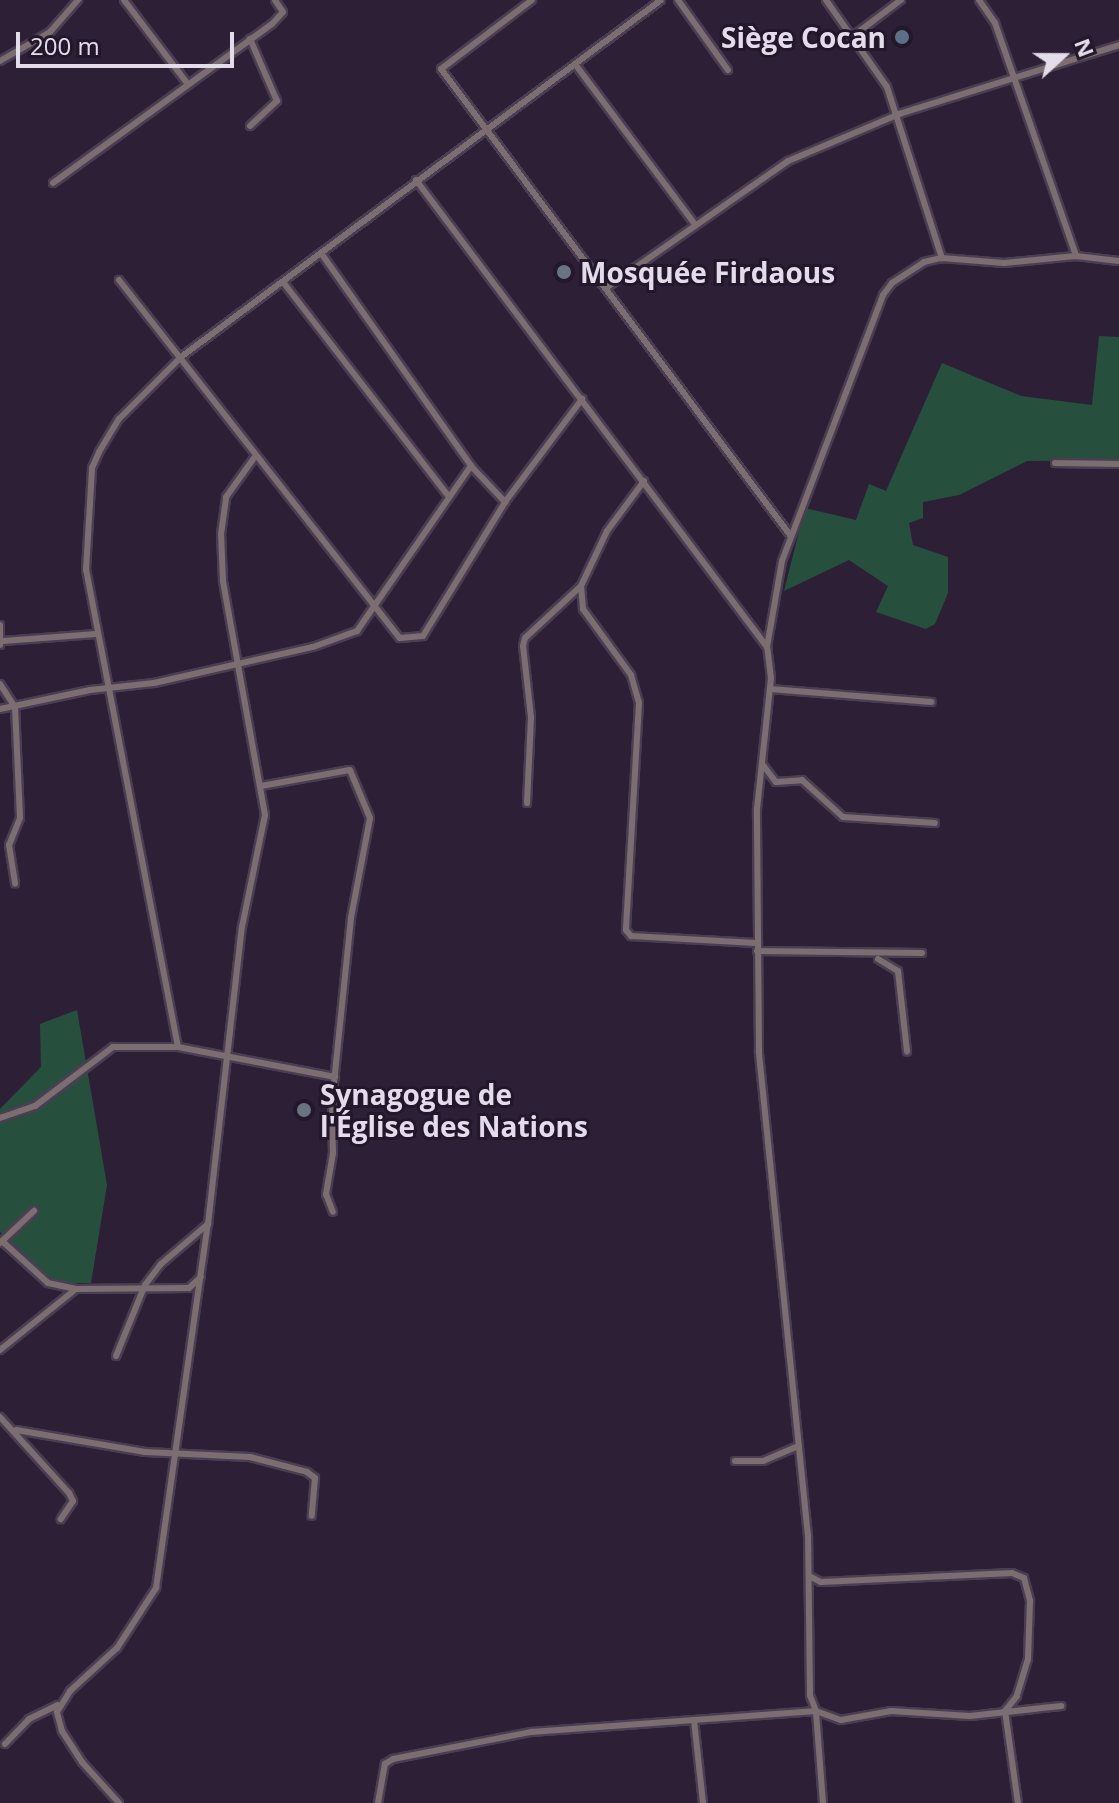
<!DOCTYPE html>
<meta charset="utf-8">
<style>
body{margin:0}
#map{position:relative;width:1119px;height:1803px;overflow:hidden;background:#2d2036;font-family:"Open Sans",sans-serif}
div>[style]{position:absolute}
.green>*{inset:0;background:#274f3e}
.roads{filter:drop-shadow(2px 0 #4a3e53) drop-shadow(-2px 0 #4a3e53) drop-shadow(0 2px #4a3e53) drop-shadow(0 -2px #4a3e53)}
.minor>*{height:6px;margin:-3px;padding:0 3px;transform-origin:3px;border-radius:3px;background:#7c6d70}
.dots>*{width:22px;height:22px;translate:-50% -50%;box-sizing:border-box;border:4px solid #23172c;border-radius:50%}
span{translate:-50% -50%;white-space:nowrap;text-align:center;line-height:1.15;-webkit-text-stroke:6px #23172c;paint-order:stroke}
.poi-label{font-size:28px;color:#e4dcea;font-weight:700}
.right{translate:-100% -50%;text-align:right}
.left{translate:0 -50%;text-align:left}
.north{position:absolute;left:1023px;top:16px;width:80px;height:80px;-webkit-text-stroke:6px #23172c;paint-order:stroke;rotate:69deg;font-size:22px;font-weight:700;line-height:32px;text-align:center;color:#e4dcea}
.north::after{content:'';display:block;margin:auto;width:28px;height:36px;background:#e4dcea;clip-path:polygon(50% 0,100% 100%,50% 72%,0 100%)}
.scale{position:absolute;left:16px;top:32px;width:218px;height:36px;box-sizing:border-box;border:4px solid #e4dcea;border-top:0;padding-left:10px;font-size:24px;line-height:28px;white-space:nowrap;color:#e4dcea;-webkit-text-stroke:6px #23172c;paint-order:stroke}
</style>
<div id="map">
<div class="green">
<i style="clip-path:polygon(1099px 336px,1119px 337px,1119px 460px,1027px 461px,959px 495px,923px 502px,923px 518px,909px 523px,913px 545px,948px 557px,948px 593px,935px 624px,926px 629px,876px 612px,888px 586px,849px 560px,784px 591px,805px 508px,856px 520px,869px 484px,886px 491px,942px 363px,1021px 396px,1092px 405px)"></i>
<i style="clip-path:polygon(77px 1010px,107px 1185px,91px 1283px,56px 1283px,0 1232px,0 1109px,41px 1067px,40px 1024px)"></i>
</div>
<div class="roads">
<div class="minor">
<i style="left:124px;top:0;width:104px;rotate:52.8deg"></i>
<i style="left:532px;top:0;width:114px;rotate:142.8deg"></i>
<i style="left:441px;top:69px;width:582px;rotate:53.17deg"></i>
<i style="left:678px;top:0;width:86px;rotate:54.5deg"></i>
<i style="left:826px;top:0;width:106px;rotate:55deg"></i>
<i style="left:887px;top:87px;width:180px;rotate:72.2deg"></i>
<i style="left:979px;top:0;width:28px;rotate:55deg"></i>
<i style="left:995px;top:23px;width:247px;rotate:70.8deg"></i>
<i style="left:853px;top:36px;width:60px;rotate:-36.9deg"></i>
<i style="left:0;top:61px;width:58px;rotate:-30.1deg"></i>
<i style="left:50px;top:32px;width:43px;rotate:-48.8deg"></i>
<i style="left:575px;top:64px;width:199px;rotate:53.2deg"></i>
<i style="left:250px;top:126px;width:37px;rotate:-43deg"></i>
<i style="left:277px;top:101px;width:68px;rotate:-113.5deg"></i>
<i style="left:416px;top:180px;width:584px;rotate:53.07deg"></i>
<i style="left:53px;top:183px;width:271px;rotate:-36deg"></i>
<i style="left:272px;top:24px;width:16px;rotate:-47deg"></i>
<i style="left:283px;top:12px;width:14px;rotate:-124deg"></i>
<i style="left:321px;top:253px;width:261px;rotate:54.8deg"></i>
<i style="left:471px;top:466px;width:50px;rotate:46.6deg"></i>
<i style="left:119px;top:280px;width:455px;rotate:51.9deg"></i>
<i style="left:400px;top:638px;width:23px;rotate:-5deg"></i>
<i style="left:423px;top:636px;width:157px;rotate:-58.5deg"></i>
<i style="left:505px;top:502px;width:129px;rotate:-53.2deg"></i>
<i style="left:283px;top:282px;width:268px;rotate:52.3deg"></i>
<i style="left:606px;top:288px;width:222px;rotate:-34.9deg"></i>
<i style="left:788px;top:161px;width:121px;rotate:-22.9deg"></i>
<i style="left:899px;top:114px;width:231px;rotate:-17.4deg"></i>
<i style="left:1055px;top:463px;width:64px;rotate:0.9deg"></i>
<i style="left:644px;top:481px;width:62px;rotate:126.5deg"></i>
<i style="left:607px;top:531px;width:61px;rotate:115.3deg"></i>
<i style="left:581px;top:586px;width:23px;rotate:85deg"></i>
<i style="left:583px;top:609px;width:82px;rotate:54deg"></i>
<i style="left:631px;top:675px;width:29px;rotate:74deg"></i>
<i style="left:639px;top:703px;width:227px;rotate:93.3deg"></i>
<i style="left:626px;top:930px;width:8px;rotate:50deg"></i>
<i style="left:631px;top:936px;width:125px;rotate:3.2deg"></i>
<i style="left:0;top:625px;width:20px;rotate:90deg"></i>
<i style="left:3px;top:641px;width:93px;rotate:-4.3deg"></i>
<i style="left:0;top:684px;width:27px;rotate:57deg"></i>
<i style="left:15px;top:707px;width:111px;rotate:87.4deg"></i>
<i style="left:20px;top:818px;width:29px;rotate:112deg"></i>
<i style="left:9px;top:845px;width:39px;rotate:81deg"></i>
<i style="left:770px;top:689px;width:162px;rotate:4.6deg"></i>
<i style="left:0;top:709px;width:92px;rotate:-11.9deg"></i>
<i style="left:90px;top:690px;width:64px;rotate:-6.2deg"></i>
<i style="left:154px;top:683px;width:163px;rotate:-12.8deg"></i>
<i style="left:313px;top:647px;width:47px;rotate:-20deg"></i>
<i style="left:357px;top:631px;width:201px;rotate:-55.4deg"></i>
<i style="left:763px;top:765px;width:21px;rotate:53deg"></i>
<i style="left:776px;top:782px;width:26px;rotate:-4deg"></i>
<i style="left:802px;top:780px;width:55px;rotate:42.1deg"></i>
<i style="left:843px;top:817px;width:92px;rotate:3.7deg"></i>
<i style="left:261px;top:786px;width:90px;rotate:-10.2deg"></i>
<i style="left:350px;top:770px;width:52px;rotate:67.4deg"></i>
<i style="left:370px;top:818px;width:102px;rotate:100.8deg"></i>
<i style="left:351px;top:918px;width:185px;rotate:95.9deg"></i>
<i style="left:332px;top:1102px;width:51px;rotate:88.9deg"></i>
<i style="left:333px;top:1153px;width:42px;rotate:99.7deg"></i>
<i style="left:326px;top:1194px;width:19px;rotate:69deg"></i>
<i style="left:527px;top:803px;width:86px;rotate:-87.3deg"></i>
<i style="left:531px;top:717px;width:71px;rotate:-96.4deg"></i>
<i style="left:523px;top:646px;width:8px;rotate:-76deg"></i>
<i style="left:525px;top:638px;width:76px;rotate:-42.9deg"></i>
<i style="left:757px;top:951px;width:165px;rotate:0.7deg"></i>
<i style="left:878px;top:959px;width:23px;rotate:31deg"></i>
<i style="left:898px;top:971px;width:81px;rotate:83.6deg"></i>
<i style="left:178px;top:1047px;width:486px;rotate:-100.9deg"></i>
<i style="left:86px;top:570px;width:102px;rotate:-86.6deg"></i>
<i style="left:92px;top:468px;width:17px;rotate:-66deg"></i>
<i style="left:99px;top:452px;width:39px;rotate:-59deg"></i>
<i style="left:119px;top:419px;width:88px;rotate:-45deg"></i>
<i style="left:181px;top:357px;width:598px;rotate:-36.64deg"></i>
<i style="left:0;top:1118px;width:37px;rotate:-19deg"></i>
<i style="left:35px;top:1106px;width:98px;rotate:-37.1deg"></i>
<i style="left:113px;top:1047px;width:65px"></i>
<i style="left:178px;top:1047px;width:160px;rotate:10.8deg"></i>
<i style="left:2px;top:1241px;width:62px;rotate:42.4deg"></i>
<i style="left:48px;top:1283px;width:29px;rotate:12deg"></i>
<i style="left:0;top:1243px;width:47px;rotate:-43.3deg"></i>
<i style="left:0;top:1350px;width:97px;rotate:-38.8deg"></i>
<i style="left:76px;top:1289px;width:113px;rotate:-0.5deg"></i>
<i style="left:189px;top:1288px;width:16px;rotate:-43deg"></i>
<i style="left:116px;top:1356px;width:77px;rotate:-67.8deg"></i>
<i style="left:145px;top:1285px;width:26px;rotate:-53deg"></i>
<i style="left:161px;top:1264px;width:62px;rotate:-40.4deg"></i>
<i style="left:0;top:1417px;width:103px;rotate:47.8deg"></i>
<i style="left:69px;top:1493px;width:9px;rotate:63deg"></i>
<i style="left:73px;top:1501px;width:22px;rotate:124deg"></i>
<i style="left:16px;top:1430px;width:131px;rotate:9.7deg"></i>
<i style="left:145px;top:1452px;width:105px;rotate:2.7deg"></i>
<i style="left:250px;top:1457px;width:59px;rotate:14.7deg"></i>
<i style="left:307px;top:1472px;width:10px;rotate:37deg"></i>
<i style="left:315px;top:1478px;width:38px;rotate:95deg"></i>
<i style="left:735px;top:1461px;width:28px"></i>
<i style="left:763px;top:1461px;width:39px;rotate:-23deg"></i>
<i style="left:809px;top:1576px;width:13px;rotate:27deg"></i>
<i style="left:821px;top:1582px;width:191px;rotate:-2.7deg"></i>
<i style="left:1012px;top:1573px;width:13px;rotate:23deg"></i>
<i style="left:1024px;top:1578px;width:24px;rotate:75deg"></i>
<i style="left:1030px;top:1601px;width:58px;rotate:92deg"></i>
<i style="left:1028px;top:1659px;width:39px;rotate:107deg"></i>
<i style="left:1017px;top:1696px;width:19px;rotate:129deg"></i>
<i style="left:1005px;top:1711px;width:93px;rotate:82deg"></i>
<i style="left:694px;top:1720px;width:83px;rotate:83.8deg"></i>
<i style="left:5px;top:1744px;width:35px;rotate:-46deg"></i>
<i style="left:29px;top:1719px;width:32px;rotate:-26deg"></i>
<i style="left:119px;top:1803px;width:55px;rotate:-132.1deg"></i>
<i style="left:82px;top:1762px;width:37px;rotate:-123deg"></i>
<i style="left:62px;top:1731px;width:20px;rotate:-105deg"></i>
<i style="left:57px;top:1712px;width:25px;rotate:-58deg"></i>
<i style="left:70px;top:1691px;width:64px;rotate:-42.5deg"></i>
<i style="left:117px;top:1648px;width:72px;rotate:-57deg"></i>
<i style="left:156px;top:1588px;width:368px;rotate:-81.9deg"></i>
<i style="left:208px;top:1224px;width:299px;rotate:-83.5deg"></i>
<i style="left:242px;top:927px;width:114px;rotate:-78.4deg"></i>
<i style="left:265px;top:815px;width:238px;rotate:-100.2deg"></i>
<i style="left:223px;top:581px;width:47px;rotate:-92.4deg"></i>
<i style="left:221px;top:534px;width:37px;rotate:-82deg"></i>
<i style="left:226px;top:497px;width:48px;rotate:-54.3deg"></i>
<i style="left:378px;top:1803px;width:40px;rotate:-80deg"></i>
<i style="left:385px;top:1764px;width:9px;rotate:-32deg"></i>
<i style="left:393px;top:1759px;width:141px;rotate:-11.1deg"></i>
<i style="left:531px;top:1732px;width:286px;rotate:-4.2deg"></i>
<i style="left:816px;top:1711px;width:27px;rotate:20deg"></i>
<i style="left:841px;top:1720px;width:51px;rotate:-10.2deg"></i>
<i style="left:891px;top:1711px;width:79px;rotate:3.6deg"></i>
<i style="left:970px;top:1716px;width:92px;rotate:-6.3deg"></i>
<i style="left:823px;top:1803px;width:92px;rotate:-94.4deg"></i>
<i style="left:816px;top:1711px;width:17px;rotate:-111deg"></i>
<i style="left:810px;top:1695px;width:159px;rotate:-90.7deg"></i>
<i style="left:808px;top:1536px;width:487px;rotate:-95.8deg"></i>
<i style="left:759px;top:1051px;width:242px;rotate:-90.5deg"></i>
<i style="left:757px;top:809px;width:132px;rotate:-83.9deg"></i>
<i style="left:771px;top:678px;width:31px;rotate:-97deg"></i>
<i style="left:767px;top:647px;width:87px;rotate:-80.1deg"></i>
<i style="left:782px;top:561px;width:285px;rotate:-69.2deg"></i>
<i style="left:883px;top:295px;width:15px;rotate:-53deg"></i>
<i style="left:892px;top:283px;width:38px;rotate:-33deg"></i>
<i style="left:924px;top:262px;width:18px;rotate:-13deg"></i>
<i style="left:942px;top:258px;width:62px;rotate:4.6deg"></i>
<i style="left:1004px;top:263px;width:72px;rotate:-5.6deg"></i>
<i style="left:1076px;top:256px;width:43px;rotate:6.6deg"></i>
</div>
</div>
<div class="dots">
<i style="left:902px;top:37px;background:#5c6f8a"></i>
<i style="left:564px;top:272px;background:#6b7280"></i>
<i style="left:304px;top:1110px;background:#6b7280"></i>
</div>
<div class="poi-label">
<span class="right" style="left:886px;top:37px">Siège Cocan</span>
<span class="left" style="left:580px;top:272px">Mosquée Firdaous</span>
<span class="left" style="left:320px;top:1110px">Synagogue de<br>l'Église des Nations</span>
</div>
<div class="north">N</div>
<div class="scale">200 m</div>
</div>
